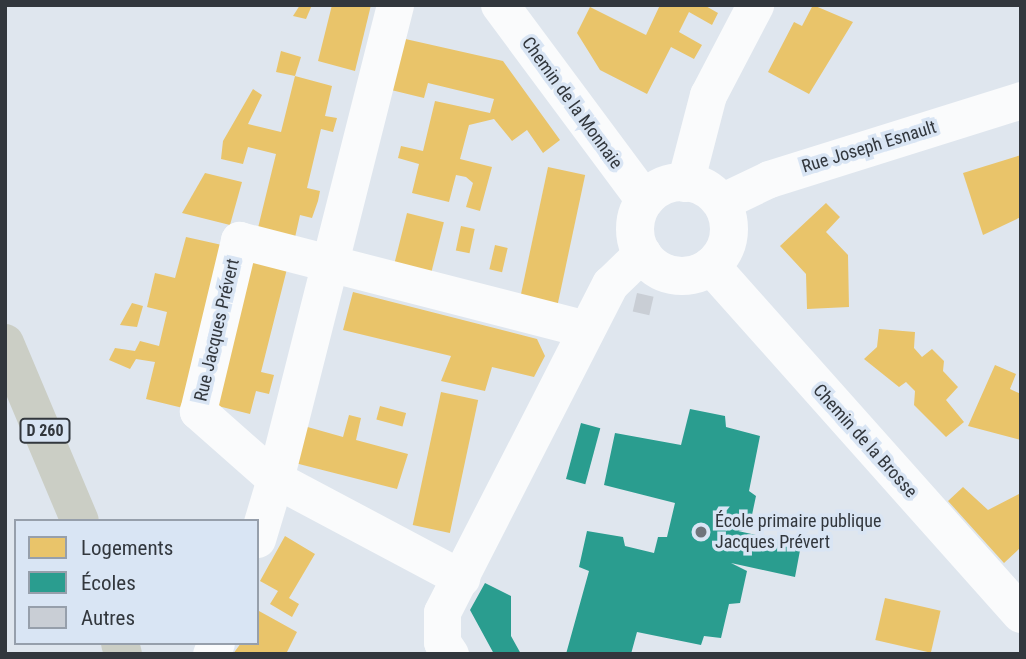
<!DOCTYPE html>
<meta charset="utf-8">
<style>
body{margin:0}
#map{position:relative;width:1026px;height:659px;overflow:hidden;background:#dfe6ee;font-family:"Roboto Condensed",sans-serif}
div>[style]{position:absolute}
.homes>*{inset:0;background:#e9c46a;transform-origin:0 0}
.schools>*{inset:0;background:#2a9d8f;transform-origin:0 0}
.building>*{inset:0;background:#c9ced5;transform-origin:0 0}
.street>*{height:37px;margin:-18.5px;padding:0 18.5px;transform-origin:18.5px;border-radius:18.5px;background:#fafbfc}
.secondary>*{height:38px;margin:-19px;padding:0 19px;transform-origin:19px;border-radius:19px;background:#fafbfc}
.secondary>.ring{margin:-19px;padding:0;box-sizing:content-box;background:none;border:38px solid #fafbfc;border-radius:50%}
.highway>*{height:38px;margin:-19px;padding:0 19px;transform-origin:19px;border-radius:19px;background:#cbcec5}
.dots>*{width:19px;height:19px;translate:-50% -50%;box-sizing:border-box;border:4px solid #d9e5f4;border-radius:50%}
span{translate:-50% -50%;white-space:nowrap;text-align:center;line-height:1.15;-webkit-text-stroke:7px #d9e5f4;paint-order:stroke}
.shield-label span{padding:2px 5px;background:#d9e5f4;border:2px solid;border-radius:5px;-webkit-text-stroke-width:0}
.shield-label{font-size:16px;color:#32373d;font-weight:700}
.street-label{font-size:18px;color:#32373d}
.poi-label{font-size:18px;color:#32373d}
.left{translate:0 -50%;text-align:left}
.frame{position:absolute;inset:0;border:7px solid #32373d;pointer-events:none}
.legend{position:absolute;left:14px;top:519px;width:245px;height:126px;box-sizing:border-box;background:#d9e5f4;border:2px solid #969fab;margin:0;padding:9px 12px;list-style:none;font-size:21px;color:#32373d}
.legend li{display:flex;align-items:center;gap:14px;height:35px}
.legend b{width:35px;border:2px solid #969fab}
</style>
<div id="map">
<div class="homes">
<i style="clip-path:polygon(300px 5px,312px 5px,306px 19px,293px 16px)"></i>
<i style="clip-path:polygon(332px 5px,371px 5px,355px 71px,318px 61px)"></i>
<i style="clip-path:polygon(660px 5px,704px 5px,718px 13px,712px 25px,689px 12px,679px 32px,702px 45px,694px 59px,671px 47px,647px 94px,600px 70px,577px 33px,590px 7px,646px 35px)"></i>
<i style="clip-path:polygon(813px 5px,853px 22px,809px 94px,768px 72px,794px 22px,802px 26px)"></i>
<i style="clip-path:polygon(401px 38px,503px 61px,560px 140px,543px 153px,527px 130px,512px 141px,494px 119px,469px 125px,460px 159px,492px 167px,480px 211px,466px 207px,473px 183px,466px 177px,456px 175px,449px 202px,412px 193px,419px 164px,398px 158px,401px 146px,423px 151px,435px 101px,490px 113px,494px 99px,428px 83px,424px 98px,387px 89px)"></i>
<i style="clip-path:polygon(281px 51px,301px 57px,295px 76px,276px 72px)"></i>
<i style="clip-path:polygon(295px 76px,332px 86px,325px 116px,337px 118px,333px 132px,321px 129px,307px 188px,320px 191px,318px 201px,312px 218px,300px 215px,294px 242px,257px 232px,276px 154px,248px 147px,243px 164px,221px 159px,223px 141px,253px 89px,262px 95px,248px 124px,281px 132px)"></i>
<i style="clip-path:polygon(1021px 155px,1021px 217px,983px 235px,963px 173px)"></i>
<i style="left:548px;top:167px;width:38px;height:134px;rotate:12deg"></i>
<i style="clip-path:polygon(205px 173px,242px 182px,230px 225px,182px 213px)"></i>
<i style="clip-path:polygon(826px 203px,840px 217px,826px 232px,848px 255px,849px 307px,807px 309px,806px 274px,780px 246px)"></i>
<i style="left:407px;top:213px;width:38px;height:56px;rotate:14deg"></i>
<i style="left:461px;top:226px;width:14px;height:25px;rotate:12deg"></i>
<i style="clip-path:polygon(186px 237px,222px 245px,183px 408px,146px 399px,155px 362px,136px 359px,130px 369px,109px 360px,115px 348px,135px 351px,140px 341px,159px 346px,167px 312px,147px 307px,155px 273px,175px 278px)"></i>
<i style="left:495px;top:245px;width:13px;height:25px;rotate:13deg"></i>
<i style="clip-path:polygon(253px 253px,289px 261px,261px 372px,274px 375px,269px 394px,256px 391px,250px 414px,214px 405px)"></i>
<i style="clip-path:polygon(353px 292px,537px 339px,545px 356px,534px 377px,492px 367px,485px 391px,441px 381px,451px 356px,343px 330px)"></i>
<i style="clip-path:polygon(132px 303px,143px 306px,137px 327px,120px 325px)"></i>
<i style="clip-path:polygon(879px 329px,915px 332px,914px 348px,922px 357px,932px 349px,944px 361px,943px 371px,958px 387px,946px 400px,964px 422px,946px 437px,914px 405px,915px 391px,906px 382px,899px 387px,864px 359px,877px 347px)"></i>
<i style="clip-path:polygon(995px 365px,1016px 374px,1010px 389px,1021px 394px,1021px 440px,968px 426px)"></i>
<i style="left:441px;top:392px;width:38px;height:136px;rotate:12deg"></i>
<i style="left:380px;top:406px;width:27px;height:14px;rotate:15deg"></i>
<i style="clip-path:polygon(349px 415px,361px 418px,356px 440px,408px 454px,397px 489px,295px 463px,304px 426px,343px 437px)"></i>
<i style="clip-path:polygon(963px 487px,988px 510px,1021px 493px,1020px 548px,1004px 563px,948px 501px)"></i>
<i style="clip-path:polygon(285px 536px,315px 554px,289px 598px,299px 604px,292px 617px,270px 604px,278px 591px,260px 581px)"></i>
<i style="left:885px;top:598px;width:57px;height:43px;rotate:13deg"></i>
<i style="clip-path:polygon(259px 611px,297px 632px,286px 654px,233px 654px,241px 643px,257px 643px)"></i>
</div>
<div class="schools">
<i style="clip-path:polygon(690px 409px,725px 416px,726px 427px,760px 436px,749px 491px,756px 496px,749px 529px,738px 531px,801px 545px,795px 577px,731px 563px,747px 571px,740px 603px,729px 604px,721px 638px,704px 636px,701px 645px,637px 632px,631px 654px,566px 654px,589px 571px,579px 567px,587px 531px,623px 537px,625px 546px,654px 553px,658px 537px,667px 537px,675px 503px,604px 485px,615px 433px,681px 445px)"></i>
<i style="left:581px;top:423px;width:20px;height:58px;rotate:15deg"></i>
<i style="clip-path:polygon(485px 583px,511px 596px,511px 636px,521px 654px,494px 654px,470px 610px)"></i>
</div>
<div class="building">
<i style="left:637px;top:293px;width:17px;height:19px;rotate:13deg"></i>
</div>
<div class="street">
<i style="left:395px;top:5px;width:489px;rotate:104.2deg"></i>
<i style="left:275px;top:479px;width:211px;rotate:28deg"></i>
<i style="left:685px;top:183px;width:91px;rotate:-75.4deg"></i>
<i style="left:708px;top:95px;width:102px;rotate:-62.4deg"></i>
<i style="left:721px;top:202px;width:53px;rotate:-25.6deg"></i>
<i style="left:769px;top:179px;width:264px;rotate:-17.4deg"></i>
<i style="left:257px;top:539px;width:63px;rotate:-73.3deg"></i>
<i style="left:275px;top:479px;width:103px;rotate:-138.6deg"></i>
<i style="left:198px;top:411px;width:176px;rotate:-76.5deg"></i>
<i style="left:239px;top:240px;width:358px;rotate:14.4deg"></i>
<i style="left:211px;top:654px;width:12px;rotate:-66deg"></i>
<i style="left:450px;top:654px;width:14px;rotate:-124deg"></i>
<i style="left:442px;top:642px;width:30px;rotate:-90deg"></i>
<i style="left:442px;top:612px;width:369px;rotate:-62.9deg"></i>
<i style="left:610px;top:284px;width:45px;rotate:-44.1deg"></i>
</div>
<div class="secondary">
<i style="left:500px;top:5px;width:243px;rotate:53.4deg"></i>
<i class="ring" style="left:635px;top:182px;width:56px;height:56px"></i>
<i style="left:711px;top:266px;width:466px;rotate:48.3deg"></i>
</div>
<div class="highway">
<i style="left:5px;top:343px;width:193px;rotate:67.2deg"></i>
<i style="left:120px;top:643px;width:11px;rotate:75deg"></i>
</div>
<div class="dots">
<i style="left:701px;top:532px;background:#6f747b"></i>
</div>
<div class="shield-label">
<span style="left:45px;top:431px">D 260</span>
</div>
<div class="street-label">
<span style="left:572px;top:103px;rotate:54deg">Chemin de la Monnaie</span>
<span style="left:869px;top:147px;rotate:-17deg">Rue Joseph Esnault</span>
<span style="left:217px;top:330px;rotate:-77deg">Rue Jacques Prévert</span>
<span style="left:865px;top:441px;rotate:48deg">Chemin de la Brosse</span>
</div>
<div class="poi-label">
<span class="left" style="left:715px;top:532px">École primaire publique<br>Jacques Prévert</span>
</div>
<div class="frame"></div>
<ul class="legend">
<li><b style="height:19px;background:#e9c46a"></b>Logements</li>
<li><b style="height:19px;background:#2a9d8f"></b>Écoles</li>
<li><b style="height:19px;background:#c9ced5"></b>Autres</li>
</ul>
</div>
